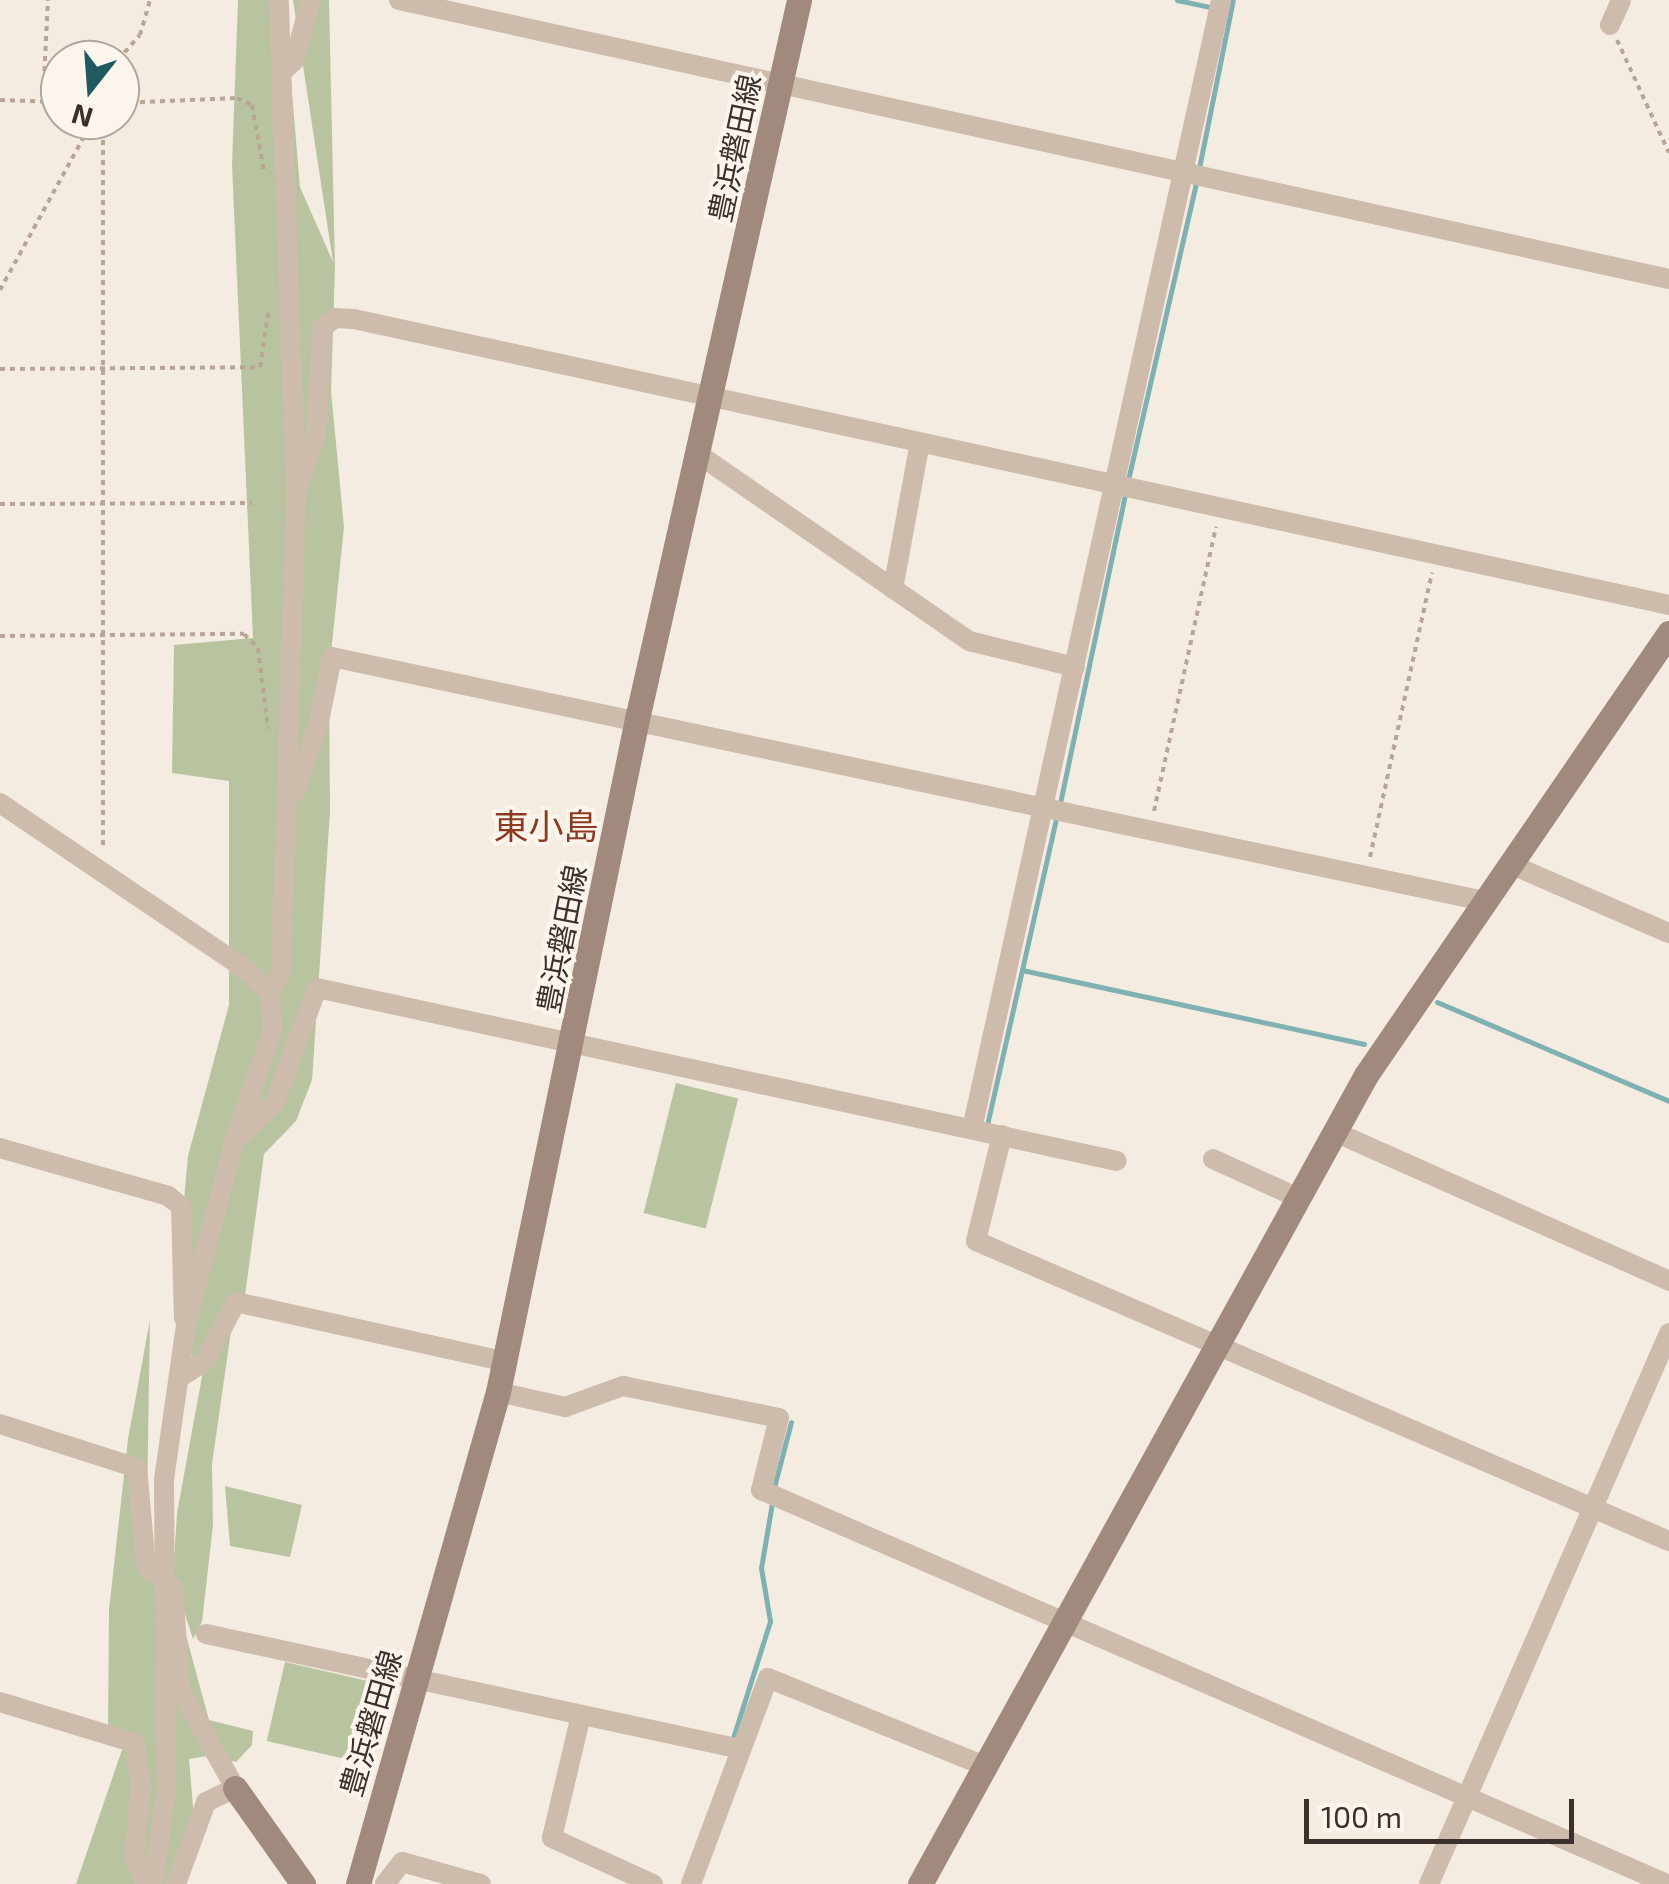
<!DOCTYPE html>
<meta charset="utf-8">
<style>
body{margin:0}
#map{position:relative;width:1669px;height:1884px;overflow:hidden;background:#f4ebe1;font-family:"Exo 2","Noto Sans JP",sans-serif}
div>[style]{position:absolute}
.green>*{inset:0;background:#b8c4a0;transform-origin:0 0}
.stream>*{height:5px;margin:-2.5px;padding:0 2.5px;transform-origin:2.5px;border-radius:2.5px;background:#7fb0b2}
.path>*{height:4px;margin-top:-2px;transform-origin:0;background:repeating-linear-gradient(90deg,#b9a596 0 5px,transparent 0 10px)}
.street>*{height:20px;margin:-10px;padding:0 10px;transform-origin:10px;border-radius:10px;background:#cdbbac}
.secondary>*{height:25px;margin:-12.5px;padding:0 12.5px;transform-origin:12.5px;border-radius:12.5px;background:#a18a7d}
span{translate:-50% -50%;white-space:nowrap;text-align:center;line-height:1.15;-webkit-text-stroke:8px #fbf5ee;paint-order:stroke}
.street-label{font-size:30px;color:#3b302b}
.quarter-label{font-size:35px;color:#8c3b22}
.north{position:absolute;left:40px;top:40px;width:100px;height:100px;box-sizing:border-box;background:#fbf5ee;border:2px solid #aea6a0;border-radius:50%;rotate:197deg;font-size:28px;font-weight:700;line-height:40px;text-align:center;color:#3b302b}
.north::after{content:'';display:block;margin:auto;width:35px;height:45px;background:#1f5a5e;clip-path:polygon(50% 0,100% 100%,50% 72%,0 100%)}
.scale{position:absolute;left:1304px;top:1799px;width:270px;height:45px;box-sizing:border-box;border:5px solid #3b302b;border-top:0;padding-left:12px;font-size:30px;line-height:35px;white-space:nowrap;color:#3b302b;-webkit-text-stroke:8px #fbf5ee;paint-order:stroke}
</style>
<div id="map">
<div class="green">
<i style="clip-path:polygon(238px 0,284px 0,300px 187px,333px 262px,293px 0,329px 0,335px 267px,331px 391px,344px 527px,329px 673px,330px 812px,312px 1080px,296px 1121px,264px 1154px,244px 1303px,194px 1378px,180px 1243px,188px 1156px,229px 1005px,229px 781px,172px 773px,174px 645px,253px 638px,232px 165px)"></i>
<i style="left:676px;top:1083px;width:64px;height:134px;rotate:14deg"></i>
<i style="clip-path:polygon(150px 1320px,146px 1566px,173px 1588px,209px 1720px,253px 1731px,252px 1745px,236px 1762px,213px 1755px,189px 1759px,195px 1830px,176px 1884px,76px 1884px,125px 1741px,108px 1731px,109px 1610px,128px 1439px)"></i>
<i style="clip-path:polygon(231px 1331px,212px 1464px,213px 1525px,202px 1622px,193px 1639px,173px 1577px,177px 1513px,203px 1371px)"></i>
<i style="clip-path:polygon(225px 1486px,302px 1505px,290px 1557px,230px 1546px)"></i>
<i style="left:285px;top:1662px;width:86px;height:81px;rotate:13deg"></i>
</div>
<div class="stream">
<i style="left:1177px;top:0;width:38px;rotate:12deg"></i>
<i style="left:1199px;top:168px;width:171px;rotate:-78.6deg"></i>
<i style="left:1128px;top:480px;width:309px;rotate:-77.1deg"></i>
<i style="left:1060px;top:803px;width:319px;rotate:-78.1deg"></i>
<i style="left:1022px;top:970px;width:350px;rotate:12.2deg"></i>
<i style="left:1437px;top:1002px;width:252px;rotate:23.1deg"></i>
<i style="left:987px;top:1125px;width:319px;rotate:-77.3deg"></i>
<i style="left:774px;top:1487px;width:67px;rotate:-75.3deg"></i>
<i style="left:732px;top:1741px;width:126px;rotate:-72.4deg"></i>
<i style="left:770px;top:1621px;width:54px;rotate:-99.6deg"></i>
<i style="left:761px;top:1568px;width:66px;rotate:-80.4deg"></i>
</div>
<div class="path">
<i style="left:1617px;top:40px;width:124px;rotate:65.3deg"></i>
<i style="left:118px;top:60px;width:33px;rotate:-49deg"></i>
<i style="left:140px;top:35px;width:36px;rotate:-74deg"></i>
<i style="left:0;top:100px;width:60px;rotate:1.9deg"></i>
<i style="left:43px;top:101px;width:101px;rotate:-87.2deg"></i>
<i style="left:120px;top:103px;width:117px;rotate:-2.4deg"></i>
<i style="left:237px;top:98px;width:17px;rotate:25deg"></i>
<i style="left:252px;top:105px;width:67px;rotate:79.7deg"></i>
<i style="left:103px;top:120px;width:728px;rotate:90deg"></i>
<i style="left:0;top:290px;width:194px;rotate:-61.3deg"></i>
<i style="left:0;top:369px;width:260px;rotate:-0.4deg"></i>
<i style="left:260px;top:367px;width:60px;rotate:-81.3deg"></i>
<i style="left:0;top:504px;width:252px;rotate:-0.2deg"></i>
<i style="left:0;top:636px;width:244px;rotate:-0.5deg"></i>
<i style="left:244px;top:634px;width:20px;rotate:45deg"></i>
<i style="left:258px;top:648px;width:81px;rotate:82.9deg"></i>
<i style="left:1154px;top:811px;width:291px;rotate:-77.7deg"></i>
<i style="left:1370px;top:857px;width:291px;rotate:-77.7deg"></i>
</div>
<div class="street">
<i style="left:399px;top:0;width:1300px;rotate:12.39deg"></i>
<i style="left:1610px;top:25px;width:27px;rotate:-66deg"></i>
<i style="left:282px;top:72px;width:16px;rotate:-43deg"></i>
<i style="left:294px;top:61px;width:63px;rotate:-74.4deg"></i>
<i style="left:701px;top:456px;width:326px;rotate:34.6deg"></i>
<i style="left:969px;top:641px;width:109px;rotate:13.8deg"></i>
<i style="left:296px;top:493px;width:60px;rotate:-70.7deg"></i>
<i style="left:316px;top:436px;width:108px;rotate:-86.8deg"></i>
<i style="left:322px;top:328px;width:16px;rotate:-38deg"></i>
<i style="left:335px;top:318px;width:19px;rotate:3deg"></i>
<i style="left:354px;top:319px;width:1346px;rotate:12.27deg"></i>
<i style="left:893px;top:589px;width:149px;rotate:-79.6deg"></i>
<i style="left:286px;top:798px;width:13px;rotate:-39deg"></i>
<i style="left:296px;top:790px;width:68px;rotate:-71deg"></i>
<i style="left:318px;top:726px;width:70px;rotate:-78.5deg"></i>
<i style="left:332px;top:657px;width:1178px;rotate:11.96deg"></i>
<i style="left:0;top:803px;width:295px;rotate:34.1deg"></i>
<i style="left:244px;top:968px;width:35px;rotate:44deg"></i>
<i style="left:269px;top:992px;width:37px;rotate:84deg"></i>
<i style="left:273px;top:1029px;width:120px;rotate:109deg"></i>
<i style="left:234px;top:1142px;width:189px;rotate:104.7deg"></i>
<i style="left:186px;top:1325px;width:157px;rotate:98.1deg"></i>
<i style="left:164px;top:1480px;width:312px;rotate:89.6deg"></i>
<i style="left:166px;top:1792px;width:93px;rotate:98deg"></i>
<i style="left:1510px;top:864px;width:173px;rotate:23.5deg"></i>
<i style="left:269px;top:992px;width:21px;rotate:-55deg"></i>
<i style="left:281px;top:975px;width:482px;rotate:-88.2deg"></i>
<i style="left:296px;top:493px;width:493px;rotate:-92deg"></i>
<i style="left:972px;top:1129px;width:1156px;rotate:-77.56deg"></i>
<i style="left:1335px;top:1132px;width:366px;rotate:24deg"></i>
<i style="left:1002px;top:1135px;width:109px;rotate:103.8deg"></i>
<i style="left:976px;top:1241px;width:755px;rotate:23.41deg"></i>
<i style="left:238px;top:1138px;width:52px;rotate:-44.2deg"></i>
<i style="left:275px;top:1102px;width:121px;rotate:-69.8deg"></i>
<i style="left:317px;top:988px;width:818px;rotate:12.2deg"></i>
<i style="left:0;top:1148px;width:175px;rotate:15.9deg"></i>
<i style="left:168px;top:1196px;width:16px;rotate:38deg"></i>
<i style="left:181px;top:1206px;width:112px;rotate:88.5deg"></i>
<i style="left:1213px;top:1159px;width:94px;rotate:24.6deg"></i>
<i style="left:182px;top:1376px;width:27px;rotate:-33deg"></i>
<i style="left:205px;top:1361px;width:67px;rotate:-62.3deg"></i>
<i style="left:236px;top:1302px;width:273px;rotate:12.5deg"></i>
<i style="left:498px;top:1392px;width:69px;rotate:12.6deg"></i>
<i style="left:565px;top:1407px;width:62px;rotate:-19.9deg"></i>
<i style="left:623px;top:1386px;width:159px;rotate:11.6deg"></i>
<i style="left:779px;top:1418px;width:74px;rotate:104deg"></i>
<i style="left:761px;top:1490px;width:988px;rotate:23.5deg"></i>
<i style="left:0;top:1424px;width:144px;rotate:17.8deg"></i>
<i style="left:137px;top:1468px;width:98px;rotate:84.8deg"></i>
<i style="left:146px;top:1566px;width:35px;rotate:39deg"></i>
<i style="left:173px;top:1588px;width:101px;rotate:86deg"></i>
<i style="left:180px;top:1689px;width:113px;rotate:60.9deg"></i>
<i style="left:235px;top:1788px;width:32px;rotate:154deg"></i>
<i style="left:206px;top:1802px;width:87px;rotate:110.1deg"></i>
<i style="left:206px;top:1634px;width:547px;rotate:12.13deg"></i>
<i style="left:0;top:1702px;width:141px;rotate:16.9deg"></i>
<i style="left:135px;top:1743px;width:41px;rotate:81.7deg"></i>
<i style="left:141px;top:1784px;width:71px;rotate:95.6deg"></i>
<i style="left:134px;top:1855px;width:31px;rotate:69deg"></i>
<i style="left:581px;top:1715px;width:126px;rotate:103.3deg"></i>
<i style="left:552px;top:1838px;width:111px;rotate:24.5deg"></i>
<i style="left:385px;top:1884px;width:28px;rotate:-52deg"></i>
<i style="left:402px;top:1862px;width:82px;rotate:15.6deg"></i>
<i style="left:691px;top:1884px;width:220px;rotate:-69.5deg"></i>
<i style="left:768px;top:1678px;width:234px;rotate:22.1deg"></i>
<i style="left:1429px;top:1884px;width:601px;rotate:-66.46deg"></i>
</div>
<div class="secondary">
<i style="left:235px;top:1788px;width:118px;rotate:54.7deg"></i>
<i style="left:358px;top:1884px;width:512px;rotate:-74.12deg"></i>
<i style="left:498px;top:1392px;width:687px;rotate:-78.33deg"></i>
<i style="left:637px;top:719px;width:737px;rotate:-77.3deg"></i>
<i style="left:920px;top:1884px;width:924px;rotate:-61.13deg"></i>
<i style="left:1366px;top:1075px;width:536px;rotate:-55.57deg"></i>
</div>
<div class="street-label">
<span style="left:734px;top:148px;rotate:-78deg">豊浜磐田線</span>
<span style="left:561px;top:939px;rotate:-79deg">豊浜磐田線</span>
<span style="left:370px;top:1723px;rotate:-74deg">豊浜磐田線</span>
</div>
<div class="quarter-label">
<span style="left:546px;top:825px">東小島</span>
</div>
<div class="north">N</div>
<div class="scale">100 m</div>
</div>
